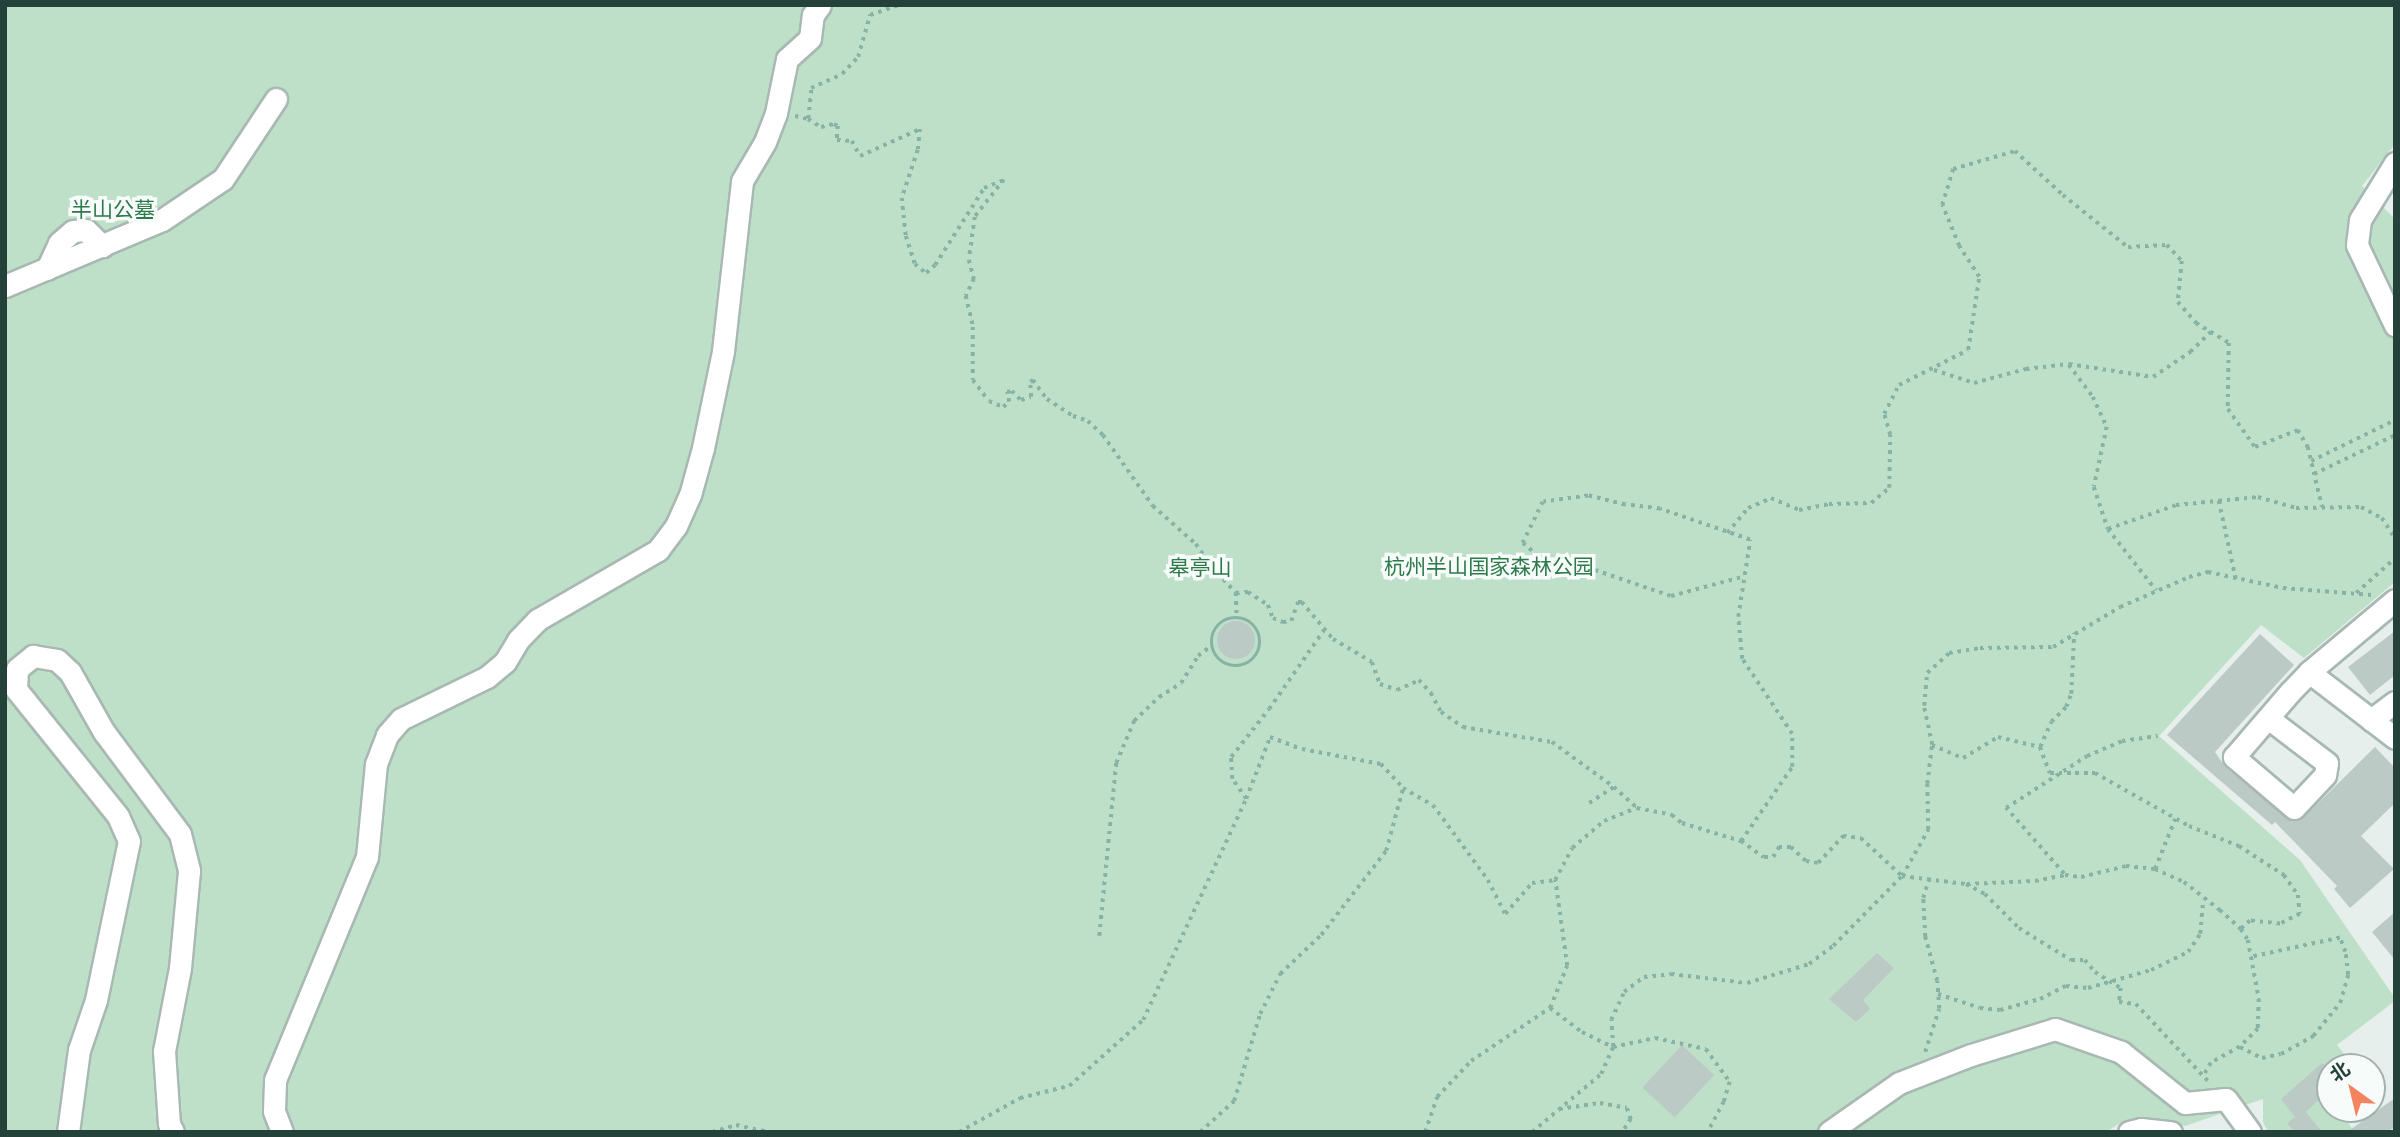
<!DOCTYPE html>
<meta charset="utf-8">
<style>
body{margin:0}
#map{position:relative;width:2400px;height:1137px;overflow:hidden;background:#e6efeb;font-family:"Fira Sans Condensed","Noto Sans SC",sans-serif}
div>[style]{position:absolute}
.green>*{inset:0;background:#bfe0c8}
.building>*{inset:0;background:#bbcac4;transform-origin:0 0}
.round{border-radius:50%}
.path>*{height:3.5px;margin-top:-1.75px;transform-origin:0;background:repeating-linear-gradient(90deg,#86b3a5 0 3.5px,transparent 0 8.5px)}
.path>.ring{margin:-1.75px;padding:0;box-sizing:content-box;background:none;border:3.5px solid #86b3a5;border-radius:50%}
.roads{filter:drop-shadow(2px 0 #a8b8b2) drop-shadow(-2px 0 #a8b8b2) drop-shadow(0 2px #a8b8b2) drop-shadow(0 -2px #a8b8b2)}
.minor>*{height:21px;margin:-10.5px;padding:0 10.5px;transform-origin:10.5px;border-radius:10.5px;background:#fff}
span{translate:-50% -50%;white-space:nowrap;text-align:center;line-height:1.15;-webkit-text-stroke:7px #f7fbf9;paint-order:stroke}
.park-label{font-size:21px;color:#2d7a4b}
.frame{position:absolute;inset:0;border:7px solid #24423a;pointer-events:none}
.north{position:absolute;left:2316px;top:1053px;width:70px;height:70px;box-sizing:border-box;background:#f7fbf9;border:2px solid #a3b1ad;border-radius:50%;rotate:326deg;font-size:19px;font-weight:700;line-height:28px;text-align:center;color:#24423a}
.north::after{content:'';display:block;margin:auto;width:24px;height:32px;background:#f4845f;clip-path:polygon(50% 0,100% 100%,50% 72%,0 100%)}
</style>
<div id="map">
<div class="green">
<i style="clip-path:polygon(5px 5px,2395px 5px,2395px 144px,2362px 186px,2395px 219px,2395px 582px,2304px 658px,2261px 625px,2159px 736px,2300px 860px,2395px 998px,2395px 1001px,2337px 1045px,2355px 1067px,2330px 1067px,2330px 1109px,2363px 1109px,2348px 1122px,2354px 1132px,2268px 1132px,2263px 1122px,2263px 1099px,2185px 1126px,2125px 1120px,2106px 1132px,5px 1132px)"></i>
</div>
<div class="building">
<i class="round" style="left:1217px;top:621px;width:38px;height:38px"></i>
<i style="clip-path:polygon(2395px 631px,2395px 675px,2370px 695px,2348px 667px)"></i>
<i style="clip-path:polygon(2260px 634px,2294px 665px,2215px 752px,2225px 767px,2292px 821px,2304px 817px,2375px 747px,2395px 768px,2395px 803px,2361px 836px,2394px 869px,2350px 908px,2334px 889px,2337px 886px,2275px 822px,2272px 825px,2167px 735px)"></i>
<i style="clip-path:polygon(2395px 912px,2395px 960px,2372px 932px)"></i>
<i style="clip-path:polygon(1877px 953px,1894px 968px,1863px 1000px,1870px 1009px,1856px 1022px,1829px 999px)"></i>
<i style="left:1682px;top:1045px;width:44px;height:58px;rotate:43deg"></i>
<i style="clip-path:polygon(2322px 1063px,2330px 1072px,2330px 1089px,2306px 1112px,2322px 1132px,2294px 1132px,2287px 1123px,2295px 1117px,2281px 1099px)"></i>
<i style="clip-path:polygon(2395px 1098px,2395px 1127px,2387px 1132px,2347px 1132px)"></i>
</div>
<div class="path">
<i style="left:795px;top:116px;width:13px;rotate:13deg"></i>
<i style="left:808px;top:119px;width:31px;rotate:-84deg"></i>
<i style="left:811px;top:88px;width:34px;rotate:-24deg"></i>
<i style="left:842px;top:74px;width:23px;rotate:-47deg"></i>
<i style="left:858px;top:57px;width:44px;rotate:-74.1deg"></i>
<i style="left:870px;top:15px;width:31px;rotate:-19deg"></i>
<i style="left:808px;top:119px;width:15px;rotate:32deg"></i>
<i style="left:821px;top:127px;width:13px;rotate:-13deg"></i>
<i style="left:834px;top:124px;width:4px;rotate:27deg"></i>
<i style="left:838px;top:126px;width:14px;rotate:94deg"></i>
<i style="left:837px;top:140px;width:15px;rotate:4deg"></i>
<i style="left:852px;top:141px;width:17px;rotate:62deg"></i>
<i style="left:860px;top:156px;width:66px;rotate:-24.2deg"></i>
<i style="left:920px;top:129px;width:21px;rotate:95deg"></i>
<i style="left:918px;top:150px;width:51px;rotate:108.4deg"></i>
<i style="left:902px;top:198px;width:38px;rotate:84deg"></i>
<i style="left:906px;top:236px;width:29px;rotate:72deg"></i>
<i style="left:915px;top:264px;width:14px;rotate:39deg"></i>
<i style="left:926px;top:273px;width:12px;rotate:-42deg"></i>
<i style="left:935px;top:265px;width:91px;rotate:-57.5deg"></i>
<i style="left:984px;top:188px;width:22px;rotate:-22deg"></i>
<i style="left:1004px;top:180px;width:47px;rotate:128.1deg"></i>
<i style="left:975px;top:217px;width:43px;rotate:97.9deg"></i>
<i style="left:969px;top:260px;width:20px;rotate:75deg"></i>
<i style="left:974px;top:279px;width:19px;rotate:115deg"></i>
<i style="left:966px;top:296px;width:32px;rotate:77deg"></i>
<i style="left:973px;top:327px;width:53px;rotate:90deg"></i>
<i style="left:973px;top:380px;width:26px;rotate:53deg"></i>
<i style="left:989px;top:401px;width:15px;rotate:23deg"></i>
<i style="left:1003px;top:407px;width:8px;rotate:-40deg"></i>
<i style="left:1009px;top:402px;width:10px;rotate:-101deg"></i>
<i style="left:1007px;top:392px;width:5px;rotate:-11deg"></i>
<i style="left:1012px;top:391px;width:13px;rotate:45deg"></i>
<i style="left:1021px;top:400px;width:10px;rotate:-17deg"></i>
<i style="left:1031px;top:397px;width:15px;rotate:-94deg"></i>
<i style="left:1030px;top:382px;width:4px;rotate:-34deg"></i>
<i style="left:1033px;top:380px;width:24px;rotate:54deg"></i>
<i style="left:1047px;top:399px;width:31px;rotate:33deg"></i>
<i style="left:1073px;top:416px;width:16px;rotate:18deg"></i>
<i style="left:1088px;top:421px;width:21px;rotate:43deg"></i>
<i style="left:1103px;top:435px;width:87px;rotate:54.8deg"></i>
<i style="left:1153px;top:506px;width:57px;rotate:41.5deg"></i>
<i style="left:1196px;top:544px;width:28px;rotate:55deg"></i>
<i style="left:1212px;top:567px;width:35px;rotate:47deg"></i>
<i style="left:1236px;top:593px;width:12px;rotate:-5deg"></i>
<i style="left:1248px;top:592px;width:24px;rotate:33deg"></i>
<i style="left:1268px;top:605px;width:14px;rotate:69deg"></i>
<i style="left:1273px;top:618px;width:11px;rotate:22deg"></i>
<i style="left:1283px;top:622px;width:8px;rotate:-7deg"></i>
<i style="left:1291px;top:621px;width:20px;rotate:-70deg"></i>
<i style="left:1298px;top:602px;width:4px"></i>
<i style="left:1302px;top:602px;width:48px;rotate:50deg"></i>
<i style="left:1333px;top:639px;width:45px;rotate:30.5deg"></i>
<i style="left:1372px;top:662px;width:23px;rotate:70deg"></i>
<i style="left:1380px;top:684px;width:18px;rotate:19deg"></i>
<i style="left:1397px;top:690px;width:24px;rotate:-24deg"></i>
<i style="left:1419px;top:680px;width:18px;rotate:47deg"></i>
<i style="left:1431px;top:693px;width:21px;rotate:62deg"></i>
<i style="left:1441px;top:712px;width:27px;rotate:34deg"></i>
<i style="left:1463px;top:727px;width:90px;rotate:9.6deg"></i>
<i style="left:1552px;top:742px;width:77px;rotate:36deg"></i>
<i style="left:1614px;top:787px;width:31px;rotate:42deg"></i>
<i style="left:1637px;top:808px;width:36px;rotate:11deg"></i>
<i style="left:1672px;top:815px;width:13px;rotate:39deg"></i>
<i style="left:1682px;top:823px;width:62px;rotate:17deg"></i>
<i style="left:1741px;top:841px;width:28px;rotate:35deg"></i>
<i style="left:1764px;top:857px;width:9px"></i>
<i style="left:1773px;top:857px;width:12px;rotate:-59deg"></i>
<i style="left:1779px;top:847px;width:12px"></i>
<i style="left:1791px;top:847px;width:21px;rotate:43deg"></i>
<i style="left:1806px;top:861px;width:12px;rotate:9deg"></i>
<i style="left:1818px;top:863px;width:37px;rotate:-47deg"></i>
<i style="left:1843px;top:836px;width:18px;rotate:6deg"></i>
<i style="left:1861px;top:838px;width:56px;rotate:42.8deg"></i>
<i style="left:1902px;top:876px;width:64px;rotate:7.1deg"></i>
<i style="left:1966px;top:884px;width:21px;rotate:28deg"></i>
<i style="left:1985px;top:894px;width:48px;rotate:45deg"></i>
<i style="left:2019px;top:928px;width:61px;rotate:31.6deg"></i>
<i style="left:2071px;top:960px;width:14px"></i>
<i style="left:2085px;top:960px;width:16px;rotate:50deg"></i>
<i style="left:2095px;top:972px;width:31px;rotate:32deg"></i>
<i style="left:2121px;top:988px;width:14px;rotate:98deg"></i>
<i style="left:2119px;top:1002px;width:17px;rotate:7deg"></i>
<i style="left:2136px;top:1004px;width:105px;rotate:46.9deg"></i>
<i style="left:2069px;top:365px;width:40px;rotate:53deg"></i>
<i style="left:2093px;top:397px;width:33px;rotate:65deg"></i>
<i style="left:2107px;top:427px;width:61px;rotate:102.2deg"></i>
<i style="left:2094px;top:487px;width:44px;rotate:71.6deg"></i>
<i style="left:2108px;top:529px;width:78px;rotate:51.8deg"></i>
<i style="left:1934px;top:370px;width:42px;rotate:18deg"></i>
<i style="left:1974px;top:383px;width:54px;rotate:-15.1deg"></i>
<i style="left:2026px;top:369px;width:43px;rotate:-6.6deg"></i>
<i style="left:2069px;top:364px;width:85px;rotate:8.8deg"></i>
<i style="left:2153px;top:377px;width:45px;rotate:-34deg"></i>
<i style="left:2190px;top:352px;width:29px;rotate:-44deg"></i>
<i style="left:2311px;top:461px;width:93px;rotate:-26deg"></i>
<i style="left:2314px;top:474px;width:90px;rotate:-25.7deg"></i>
<i style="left:2219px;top:501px;width:80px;rotate:77.7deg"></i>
<i style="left:2108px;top:529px;width:72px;rotate:-19.4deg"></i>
<i style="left:2176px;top:505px;width:82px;rotate:-5.6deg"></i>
<i style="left:2258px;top:497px;width:40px;rotate:16deg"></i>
<i style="left:2296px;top:508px;width:65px;rotate:-0.9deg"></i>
<i style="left:2361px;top:507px;width:24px;rotate:28deg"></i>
<i style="left:2382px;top:518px;width:24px;rotate:57deg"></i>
<i style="left:1727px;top:533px;width:33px;rotate:-50deg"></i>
<i style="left:1748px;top:508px;width:25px;rotate:-23deg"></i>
<i style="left:1771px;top:498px;width:30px;rotate:23deg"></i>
<i style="left:1799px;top:510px;width:31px;rotate:-11deg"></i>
<i style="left:1829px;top:504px;width:42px;rotate:-1.4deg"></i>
<i style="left:1871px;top:503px;width:23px;rotate:-40deg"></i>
<i style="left:1889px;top:488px;width:53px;rotate:-88.9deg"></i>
<i style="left:1890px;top:435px;width:22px;rotate:-106deg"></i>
<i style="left:1884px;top:414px;width:33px;rotate:-63deg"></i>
<i style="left:1899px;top:385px;width:77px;rotate:-26.9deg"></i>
<i style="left:1968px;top:350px;width:74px;rotate:-81.4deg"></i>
<i style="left:1979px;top:277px;width:37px;rotate:-123deg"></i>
<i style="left:1959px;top:246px;width:44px;rotate:-112.5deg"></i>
<i style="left:1942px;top:205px;width:38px;rotate:-73deg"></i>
<i style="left:1953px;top:169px;width:65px;rotate:-16.2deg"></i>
<i style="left:2015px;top:151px;width:65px;rotate:42.5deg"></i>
<i style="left:2063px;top:195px;width:83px;rotate:38.7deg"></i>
<i style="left:2128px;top:247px;width:39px;rotate:-3deg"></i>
<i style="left:2167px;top:245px;width:22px;rotate:47deg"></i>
<i style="left:2182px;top:261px;width:41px;rotate:95.6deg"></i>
<i style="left:2178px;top:302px;width:28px;rotate:49deg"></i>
<i style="left:2196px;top:323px;width:39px;rotate:31deg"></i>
<i style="left:2229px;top:343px;width:66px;rotate:90.9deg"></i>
<i style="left:2228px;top:409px;width:47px;rotate:54.6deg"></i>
<i style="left:2255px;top:447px;width:46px;rotate:-21.6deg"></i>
<i style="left:2298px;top:430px;width:20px;rotate:60deg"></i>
<i style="left:2308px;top:447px;width:61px;rotate:76.7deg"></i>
<i style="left:1236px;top:593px;width:26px;rotate:88deg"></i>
<i style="left:2356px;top:593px;width:52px;rotate:-41.9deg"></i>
<i class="ring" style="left:1212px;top:618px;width:44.5px;height:44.5px"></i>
<i style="left:1932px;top:745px;width:34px;rotate:23deg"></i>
<i style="left:1963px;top:758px;width:41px;rotate:-31deg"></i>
<i style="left:1998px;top:737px;width:43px;rotate:13.4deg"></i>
<i style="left:2040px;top:747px;width:28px;rotate:69deg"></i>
<i style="left:2050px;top:773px;width:45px"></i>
<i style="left:2095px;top:773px;width:108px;rotate:29.4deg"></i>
<i style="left:2189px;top:826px;width:54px;rotate:21.8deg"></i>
<i style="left:2239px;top:846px;width:54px;rotate:32.8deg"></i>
<i style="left:2284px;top:875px;width:24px;rotate:55deg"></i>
<i style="left:2298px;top:895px;width:19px;rotate:84deg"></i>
<i style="left:2300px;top:914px;width:22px;rotate:153deg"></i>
<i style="left:2280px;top:924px;width:30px;rotate:-174deg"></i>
<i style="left:2250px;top:921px;width:12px;rotate:138deg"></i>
<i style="left:2040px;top:747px;width:27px;rotate:-66deg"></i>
<i style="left:2051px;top:722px;width:21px;rotate:-45deg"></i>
<i style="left:2066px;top:707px;width:14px;rotate:-69deg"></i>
<i style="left:2071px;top:694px;width:61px;rotate:-87.2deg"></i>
<i style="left:1246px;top:799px;width:66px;rotate:-68.8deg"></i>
<i style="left:1270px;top:737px;width:34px;rotate:21deg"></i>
<i style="left:1302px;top:749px;width:80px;rotate:10.8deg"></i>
<i style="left:1381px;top:764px;width:33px;rotate:47deg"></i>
<i style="left:1403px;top:788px;width:34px;rotate:30deg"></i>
<i style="left:1433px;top:805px;width:93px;rotate:53.7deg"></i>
<i style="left:1488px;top:880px;width:38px;rotate:63deg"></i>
<i style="left:1505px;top:914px;width:41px;rotate:-48.9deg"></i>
<i style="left:1532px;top:883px;width:23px;rotate:-7deg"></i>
<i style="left:1589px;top:803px;width:30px;rotate:-33deg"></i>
<i style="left:1741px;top:841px;width:90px;rotate:-55.4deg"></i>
<i style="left:1792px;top:767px;width:33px;rotate:-90deg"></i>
<i style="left:1792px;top:734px;width:90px;rotate:-123.7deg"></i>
<i style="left:1742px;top:659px;width:42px;rotate:-95.4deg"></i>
<i style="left:1738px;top:617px;width:78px;rotate:-81.1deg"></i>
<i style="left:1750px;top:540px;width:95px;rotate:-161deg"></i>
<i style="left:1660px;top:509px;width:35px;rotate:-173deg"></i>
<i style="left:1625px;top:505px;width:38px;rotate:-166deg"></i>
<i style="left:1588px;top:496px;width:45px;rotate:172.4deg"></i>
<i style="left:1543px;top:502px;width:46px;rotate:116deg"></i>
<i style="left:1523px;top:543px;width:31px;rotate:40deg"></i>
<i style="left:1547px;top:563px;width:49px;rotate:8.3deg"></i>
<i style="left:1595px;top:570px;width:80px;rotate:18.9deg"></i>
<i style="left:1671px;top:596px;width:73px;rotate:-15deg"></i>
<i style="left:2155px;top:869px;width:54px;rotate:-68.2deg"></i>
<i style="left:2064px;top:874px;width:88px;rotate:-131.3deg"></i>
<i style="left:2006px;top:808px;width:96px;rotate:-32.7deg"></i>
<i style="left:2087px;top:756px;width:38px;rotate:-23deg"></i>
<i style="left:2122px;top:741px;width:36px;rotate:-8deg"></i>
<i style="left:1967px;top:884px;width:68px;rotate:-2.5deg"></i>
<i style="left:2035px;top:881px;width:31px;rotate:-11deg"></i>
<i style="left:2065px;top:875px;width:16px;rotate:7deg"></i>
<i style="left:2081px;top:877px;width:46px;rotate:-13.7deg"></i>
<i style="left:2126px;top:866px;width:29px;rotate:6deg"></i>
<i style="left:2155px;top:869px;width:32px;rotate:24deg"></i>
<i style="left:2184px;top:882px;width:46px;rotate:37.9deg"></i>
<i style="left:2220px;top:910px;width:28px;rotate:42deg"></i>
<i style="left:2241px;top:929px;width:13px;rotate:58deg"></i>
<i style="left:2248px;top:940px;width:60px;rotate:79.4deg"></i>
<i style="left:2259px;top:999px;width:30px;rotate:92deg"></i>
<i style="left:2258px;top:1029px;width:25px;rotate:135deg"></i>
<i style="left:2240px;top:1047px;width:33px;rotate:151deg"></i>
<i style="left:2211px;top:1063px;width:16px;rotate:120deg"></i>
<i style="left:1099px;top:936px;width:174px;rotate:-84.4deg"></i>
<i style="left:1116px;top:763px;width:46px;rotate:-66.8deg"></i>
<i style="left:1134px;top:721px;width:35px;rotate:-44deg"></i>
<i style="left:1159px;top:697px;width:26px;rotate:-32deg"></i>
<i style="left:1181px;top:683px;width:32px;rotate:-58deg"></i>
<i style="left:1198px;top:656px;width:18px;rotate:-38deg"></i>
<i style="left:1938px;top:994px;width:44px;rotate:18.4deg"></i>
<i style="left:1980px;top:1008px;width:20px;rotate:6deg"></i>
<i style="left:2000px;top:1010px;width:41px;rotate:-15.4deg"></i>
<i style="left:2040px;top:999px;width:29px;rotate:-27deg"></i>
<i style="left:2066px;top:986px;width:22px;rotate:5deg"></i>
<i style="left:2088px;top:988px;width:66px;rotate:-15.9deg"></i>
<i style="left:2151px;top:970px;width:41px;rotate:-25.9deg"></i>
<i style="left:2188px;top:952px;width:22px;rotate:-56deg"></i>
<i style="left:2200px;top:934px;width:34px;rotate:-85deg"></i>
<i style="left:1550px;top:1008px;width:40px;rotate:37deg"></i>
<i style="left:1582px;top:1032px;width:34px;rotate:26deg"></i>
<i style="left:1613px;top:1047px;width:43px;rotate:-12.1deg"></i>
<i style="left:1655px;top:1038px;width:52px;rotate:12.2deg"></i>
<i style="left:1706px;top:1049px;width:41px;rotate:54deg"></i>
<i style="left:1730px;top:1082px;width:21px;rotate:107deg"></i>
<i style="left:1724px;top:1102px;width:34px;rotate:118deg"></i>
<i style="left:2240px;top:1047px;width:25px;rotate:27deg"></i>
<i style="left:2262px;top:1058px;width:19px;rotate:-12deg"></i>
<i style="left:2281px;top:1054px;width:37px;rotate:-29deg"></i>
<i style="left:2313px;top:1036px;width:43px;rotate:-50.7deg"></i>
<i style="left:2340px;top:1003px;width:29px;rotate:-74deg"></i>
<i style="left:2348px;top:975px;width:23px;rotate:-97deg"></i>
<i style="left:2345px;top:952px;width:15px;rotate:-110deg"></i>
<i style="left:2340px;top:938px;width:90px;rotate:167.8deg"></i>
<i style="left:1925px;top:1052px;width:45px;rotate:-72deg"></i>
<i style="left:1939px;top:1009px;width:28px;rotate:-94deg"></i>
<i style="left:1937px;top:981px;width:46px;rotate:-105.3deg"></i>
<i style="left:1925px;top:937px;width:39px;rotate:-93deg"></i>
<i style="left:1923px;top:898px;width:21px;rotate:-73deg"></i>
<i style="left:1559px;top:1109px;width:41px;rotate:-8.3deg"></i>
<i style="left:1600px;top:1103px;width:27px;rotate:10deg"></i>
<i style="left:1627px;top:1108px;width:12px;rotate:70deg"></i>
<i style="left:1631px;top:1119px;width:15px;rotate:122deg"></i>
<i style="left:712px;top:1132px;width:25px;rotate:-16deg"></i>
<i style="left:736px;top:1125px;width:33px;rotate:12deg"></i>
<i style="left:959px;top:1132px;width:70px;rotate:-29.1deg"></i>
<i style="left:1020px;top:1098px;width:50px;rotate:-13.8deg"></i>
<i style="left:1069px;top:1086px;width:99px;rotate:-41.7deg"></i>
<i style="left:1143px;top:1020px;width:244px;rotate:-65deg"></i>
<i style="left:1246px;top:799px;width:24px;rotate:-125deg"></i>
<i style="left:1232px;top:779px;width:22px;rotate:-93deg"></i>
<i style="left:1231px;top:757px;width:61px;rotate:-51.6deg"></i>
<i style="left:1269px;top:709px;width:96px;rotate:-55.2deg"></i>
<i style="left:1200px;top:1132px;width:46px;rotate:-42.4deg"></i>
<i style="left:1234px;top:1101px;width:91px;rotate:-73.4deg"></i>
<i style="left:1260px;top:1014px;width:45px;rotate:-63.4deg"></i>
<i style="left:1280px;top:974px;width:57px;rotate:-43.6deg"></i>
<i style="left:1321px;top:935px;width:106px;rotate:-52.3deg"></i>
<i style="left:1386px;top:851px;width:65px;rotate:-74.9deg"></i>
<i style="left:1425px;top:1132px;width:37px;rotate:-71deg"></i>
<i style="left:1437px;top:1097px;width:50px;rotate:-46.6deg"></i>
<i style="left:1471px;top:1061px;width:95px;rotate:-33.9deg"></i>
<i style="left:1550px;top:1008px;width:45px;rotate:-68deg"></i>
<i style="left:1567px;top:966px;width:87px;rotate:-97.9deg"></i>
<i style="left:1555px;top:880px;width:36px;rotate:-62deg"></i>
<i style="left:1572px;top:848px;width:42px;rotate:-40.2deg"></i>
<i style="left:1604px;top:821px;width:35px;rotate:-22deg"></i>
<i style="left:1532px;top:1132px;width:90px;rotate:-40deg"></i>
<i style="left:1601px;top:1074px;width:30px;rotate:-66deg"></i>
<i style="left:1613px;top:1047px;width:27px;rotate:-94deg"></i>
<i style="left:1611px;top:1020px;width:31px;rotate:-65deg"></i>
<i style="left:1624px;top:992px;width:25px;rotate:-37deg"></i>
<i style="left:1644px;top:977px;width:27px;rotate:-6deg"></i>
<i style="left:1671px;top:974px;width:77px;rotate:6.8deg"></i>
<i style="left:1747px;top:983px;width:65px;rotate:-17deg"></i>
<i style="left:1809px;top:964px;width:30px;rotate:-37deg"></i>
<i style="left:1833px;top:946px;width:98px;rotate:-45.4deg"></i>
<i style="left:1902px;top:876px;width:53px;rotate:-60.5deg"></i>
<i style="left:1928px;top:830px;width:46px;rotate:-91.2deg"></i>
<i style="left:1927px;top:784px;width:39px;rotate:-83deg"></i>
<i style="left:1932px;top:745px;width:40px;rotate:-102deg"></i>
<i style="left:1924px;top:706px;width:33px;rotate:-85deg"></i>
<i style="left:1927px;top:673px;width:30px;rotate:-42deg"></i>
<i style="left:1949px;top:653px;width:31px;rotate:-9deg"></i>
<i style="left:1980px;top:648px;width:73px;rotate:-0.8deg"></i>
<i style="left:2053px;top:647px;width:78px;rotate:-30.8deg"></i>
<i style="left:2120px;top:607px;width:75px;rotate:-23.5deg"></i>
<i style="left:2189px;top:577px;width:20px;rotate:-15deg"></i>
<i style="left:2208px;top:572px;width:77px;rotate:12deg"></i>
<i style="left:2283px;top:588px;width:89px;rotate:4.5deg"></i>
</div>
<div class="roads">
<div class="minor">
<i style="left:2395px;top:163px;width:67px;rotate:121.6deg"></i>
<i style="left:2360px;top:220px;width:25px;rotate:97deg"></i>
<i style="left:2357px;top:245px;width:89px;rotate:64.6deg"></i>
<i style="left:47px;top:269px;width:29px;rotate:-65deg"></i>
<i style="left:59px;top:243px;width:18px;rotate:-41deg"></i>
<i style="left:73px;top:231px;width:13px;rotate:-4deg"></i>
<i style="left:86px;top:230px;width:23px;rotate:45deg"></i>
<i style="left:5px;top:286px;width:170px;rotate:-22.8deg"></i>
<i style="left:162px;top:220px;width:73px;rotate:-33.9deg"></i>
<i style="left:223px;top:179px;width:96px;rotate:-56.5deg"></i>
<i style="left:2309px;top:672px;width:108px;rotate:37.5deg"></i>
<i style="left:2268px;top:718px;width:74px;rotate:37.3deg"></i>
<i style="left:2327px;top:763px;width:12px;rotate:99deg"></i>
<i style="left:2325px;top:775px;width:45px;rotate:133.2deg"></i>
<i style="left:2294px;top:808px;width:79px;rotate:-139.6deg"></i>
<i style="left:2234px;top:757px;width:86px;rotate:-49.3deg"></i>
<i style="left:2290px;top:692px;width:28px;rotate:-46deg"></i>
<i style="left:2309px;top:672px;width:112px;rotate:-39.9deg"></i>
<i style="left:2371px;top:720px;width:30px;rotate:-37deg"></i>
<i style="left:68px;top:1132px;width:83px;rotate:-82.4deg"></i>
<i style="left:79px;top:1050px;width:53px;rotate:-71.2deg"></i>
<i style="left:96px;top:1000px;width:162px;rotate:-78.3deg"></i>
<i style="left:129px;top:841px;width:27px;rotate:-114deg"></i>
<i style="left:118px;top:816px;width:163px;rotate:-128.8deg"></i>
<i style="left:16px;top:689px;width:20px;rotate:-87deg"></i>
<i style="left:17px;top:669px;width:21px;rotate:-39deg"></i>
<i style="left:33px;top:656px;width:24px;rotate:9deg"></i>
<i style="left:57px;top:660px;width:18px;rotate:43deg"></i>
<i style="left:70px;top:672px;width:69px;rotate:60.5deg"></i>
<i style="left:104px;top:732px;width:127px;rotate:53.3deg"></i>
<i style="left:180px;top:834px;width:38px;rotate:76deg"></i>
<i style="left:189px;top:871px;width:97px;rotate:95.3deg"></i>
<i style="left:180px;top:968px;width:85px;rotate:100.9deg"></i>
<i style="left:164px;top:1051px;width:73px;rotate:86.1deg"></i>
<i style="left:169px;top:1124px;width:9px;rotate:63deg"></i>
<i style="left:282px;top:1132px;width:22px;rotate:-111deg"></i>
<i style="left:274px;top:1111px;width:31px;rotate:-88deg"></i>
<i style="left:275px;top:1080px;width:241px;rotate:-67.6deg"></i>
<i style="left:367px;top:857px;width:93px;rotate:-84.5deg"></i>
<i style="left:376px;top:764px;width:31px;rotate:-69deg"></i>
<i style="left:387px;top:735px;width:21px;rotate:-49deg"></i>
<i style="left:401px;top:719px;width:96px;rotate:-26deg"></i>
<i style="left:487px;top:677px;width:23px;rotate:-40deg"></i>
<i style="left:505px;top:662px;width:26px;rotate:-59deg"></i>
<i style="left:518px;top:640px;width:28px;rotate:-46deg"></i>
<i style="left:537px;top:620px;width:140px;rotate:-30deg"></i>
<i style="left:658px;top:550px;width:30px;rotate:-53deg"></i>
<i style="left:676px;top:526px;width:34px;rotate:-66deg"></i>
<i style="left:690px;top:495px;width:49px;rotate:-74.5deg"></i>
<i style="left:703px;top:448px;width:99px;rotate:-78.3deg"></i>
<i style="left:723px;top:351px;width:171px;rotate:-83.6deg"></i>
<i style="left:742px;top:181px;width:45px;rotate:-59.5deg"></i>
<i style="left:765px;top:142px;width:31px;rotate:-69deg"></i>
<i style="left:776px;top:113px;width:55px;rotate:-78.5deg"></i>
<i style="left:787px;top:59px;width:31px;rotate:-42deg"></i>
<i style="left:810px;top:38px;width:23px;rotate:-83deg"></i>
<i style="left:813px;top:15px;width:12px;rotate:-55deg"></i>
<i style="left:1829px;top:1132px;width:85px;rotate:-35deg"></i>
<i style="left:1899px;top:1083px;width:77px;rotate:-21.3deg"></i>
<i style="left:1971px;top:1055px;width:88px;rotate:-17.2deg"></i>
<i style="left:2055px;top:1029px;width:70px;rotate:19.2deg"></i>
<i style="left:2121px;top:1052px;width:82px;rotate:38.6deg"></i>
<i style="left:2185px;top:1103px;width:41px;rotate:-5.6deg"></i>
<i style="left:2226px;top:1099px;width:41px;rotate:54deg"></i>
<i style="left:2129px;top:1132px;width:12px;rotate:-14deg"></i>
<i style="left:2141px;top:1129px;width:30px;rotate:6deg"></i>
</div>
</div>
<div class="park-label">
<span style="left:113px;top:210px">半山公墓</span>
<span style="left:1489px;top:567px">杭州半山国家森林公园</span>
<span style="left:1200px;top:568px">皋亭山</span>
</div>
<div class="frame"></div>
<div class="north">北</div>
</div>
